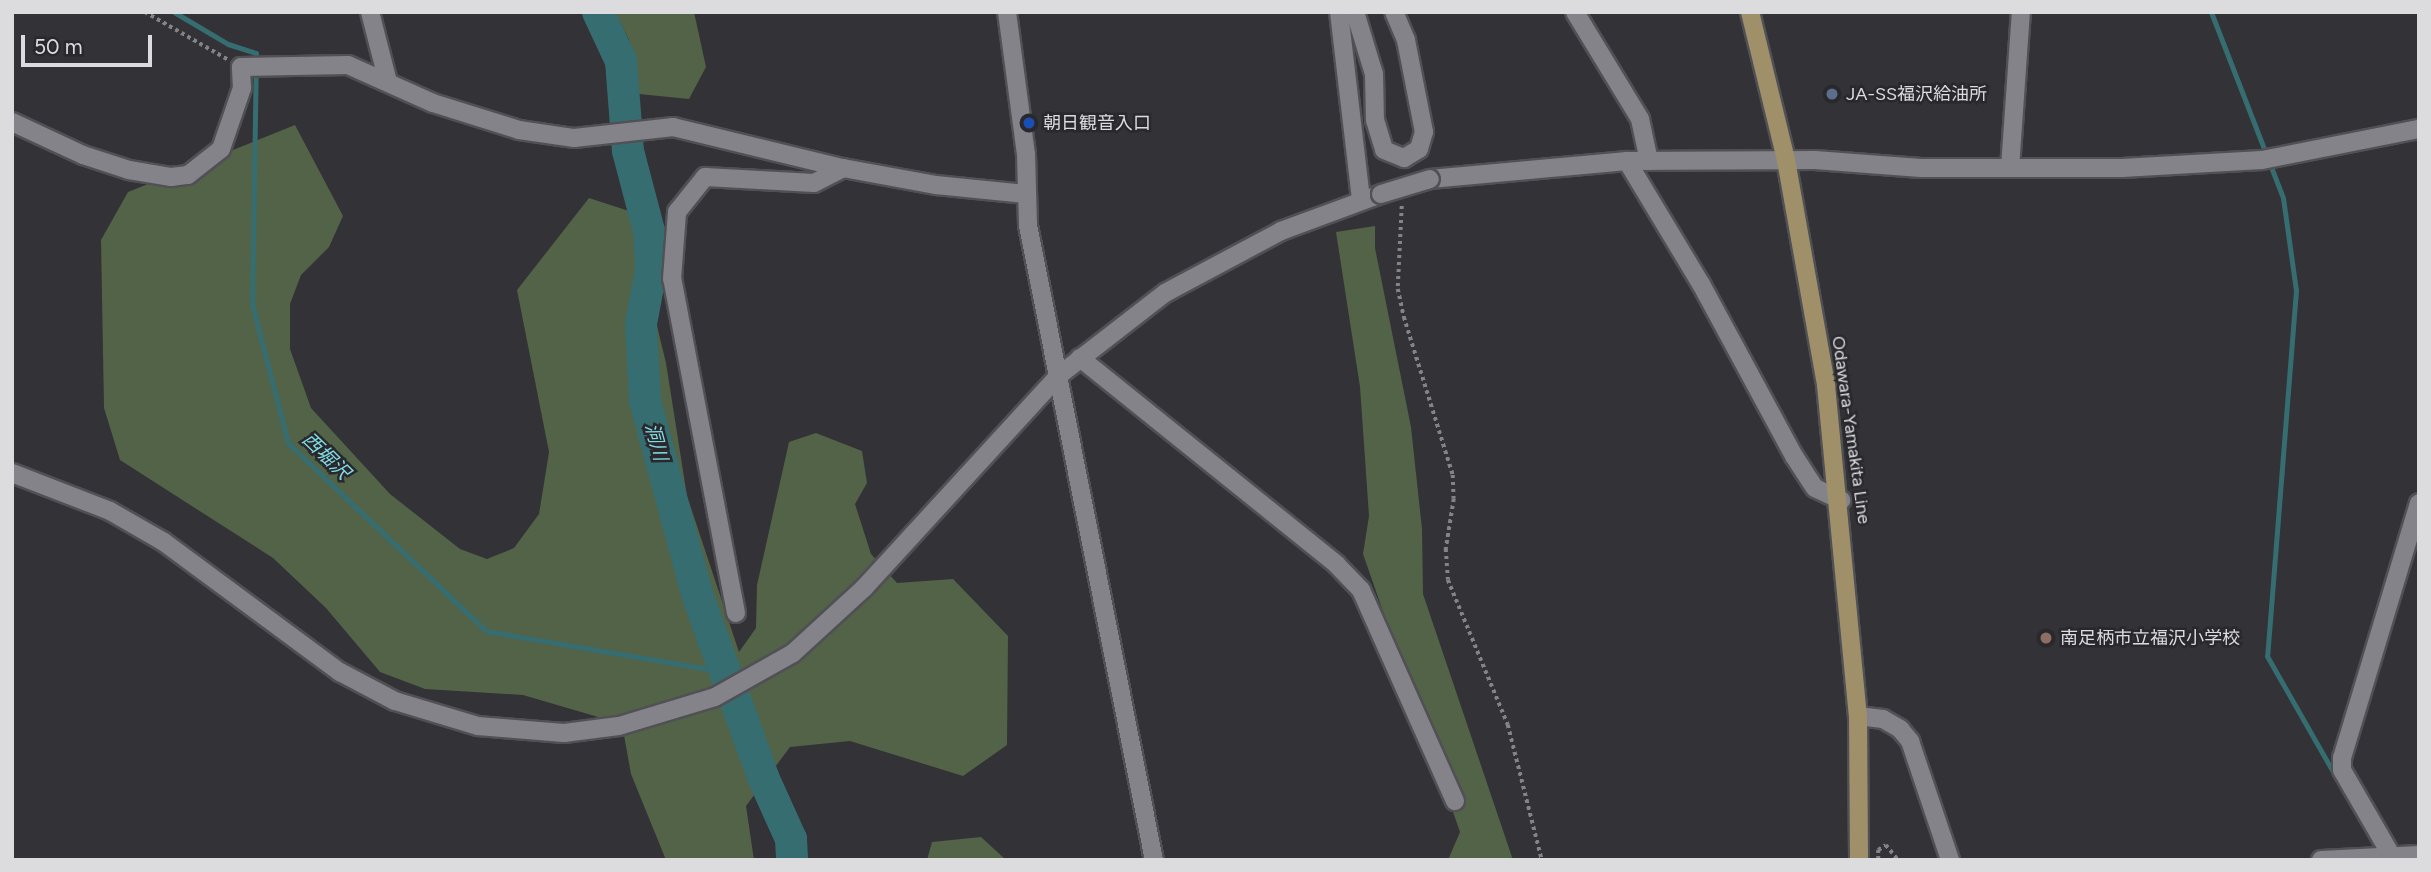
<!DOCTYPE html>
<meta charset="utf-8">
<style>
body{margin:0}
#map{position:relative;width:2431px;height:872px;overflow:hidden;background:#323237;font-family:Figtree,"Noto Sans JP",sans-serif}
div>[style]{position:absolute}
.green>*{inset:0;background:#526348}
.stream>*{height:5px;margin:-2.5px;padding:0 2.5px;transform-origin:2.5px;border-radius:2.5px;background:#366d71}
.river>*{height:32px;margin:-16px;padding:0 16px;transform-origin:16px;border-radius:16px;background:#366d71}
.path>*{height:3.5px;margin-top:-1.75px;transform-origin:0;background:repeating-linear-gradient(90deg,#838388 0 3.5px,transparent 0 7px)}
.roads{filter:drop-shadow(2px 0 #505055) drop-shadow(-2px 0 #505055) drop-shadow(0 2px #505055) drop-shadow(0 -2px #505055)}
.minor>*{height:18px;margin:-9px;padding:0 9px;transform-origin:9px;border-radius:9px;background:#838389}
.major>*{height:18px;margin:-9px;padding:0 9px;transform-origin:9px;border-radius:9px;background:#9f9069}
.bridges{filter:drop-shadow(2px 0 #505055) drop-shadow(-2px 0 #505055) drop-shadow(0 2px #505055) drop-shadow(0 -2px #505055)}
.minor-bridge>*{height:18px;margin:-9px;padding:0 9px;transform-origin:9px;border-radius:9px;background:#838389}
.dots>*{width:19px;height:19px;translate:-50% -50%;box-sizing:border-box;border:4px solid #29282d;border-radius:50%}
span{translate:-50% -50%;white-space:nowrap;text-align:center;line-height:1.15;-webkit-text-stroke:5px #29282d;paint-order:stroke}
.poi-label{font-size:18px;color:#dcdcdf}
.left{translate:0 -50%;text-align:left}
.street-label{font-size:18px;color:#dcdcdf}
.water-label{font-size:19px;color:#81dde4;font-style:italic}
.frame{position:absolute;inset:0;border:14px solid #dcdcdf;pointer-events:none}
.scale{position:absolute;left:21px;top:35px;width:131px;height:32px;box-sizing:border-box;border:4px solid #dcdcdf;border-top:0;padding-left:9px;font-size:21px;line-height:24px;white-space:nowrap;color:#dcdcdf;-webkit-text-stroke:5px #29282d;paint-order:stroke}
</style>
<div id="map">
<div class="green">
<i style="clip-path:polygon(615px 12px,694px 12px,706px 67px,689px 99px,639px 94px,629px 40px)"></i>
<i style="clip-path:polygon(295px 125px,343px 216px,329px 247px,301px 275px,290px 304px,290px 349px,311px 408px,390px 494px,460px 549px,487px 559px,514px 548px,539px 514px,549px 452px,517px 290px,589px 198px,629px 211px,666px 363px,687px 496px,739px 652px,756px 628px,757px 585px,789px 442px,816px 433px,862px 451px,867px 483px,855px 504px,871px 554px,897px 583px,953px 579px,1008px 636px,1007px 745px,963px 776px,850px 741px,790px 747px,746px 806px,754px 860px,666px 860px,631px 774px,622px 724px,523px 695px,425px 689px,380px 672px,326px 608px,273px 558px,120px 460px,104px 408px,101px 240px,128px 192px)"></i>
<i style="clip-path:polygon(1375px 226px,1375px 248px,1411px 427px,1422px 529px,1423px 594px,1513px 860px,1448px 860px,1460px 832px,1363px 554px,1369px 516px,1360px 387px,1336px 232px)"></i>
<i style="clip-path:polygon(981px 837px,1006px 860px,927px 860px,932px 842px)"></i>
</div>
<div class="stream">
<i style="left:174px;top:12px;width:63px;rotate:30.7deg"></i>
<i style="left:228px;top:44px;width:29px;rotate:18deg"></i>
<i style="left:256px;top:53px;width:251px;rotate:90.9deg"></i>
<i style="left:252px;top:304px;width:144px;rotate:75.5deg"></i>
<i style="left:288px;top:443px;width:273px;rotate:43.5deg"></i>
<i style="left:486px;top:631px;width:243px;rotate:9.7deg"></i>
<i style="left:2211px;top:12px;width:199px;rotate:68.8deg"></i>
<i style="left:2283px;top:198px;width:93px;rotate:82deg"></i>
<i style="left:2296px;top:290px;width:367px;rotate:94.5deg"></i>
<i style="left:2267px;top:656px;width:139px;rotate:60.3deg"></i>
</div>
<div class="river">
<i style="left:598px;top:12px;width:54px;rotate:64.9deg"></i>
<i style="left:621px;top:61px;width:90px;rotate:85.6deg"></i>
<i style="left:628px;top:151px;width:83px;rotate:75.3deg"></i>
<i style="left:649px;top:231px;width:39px;rotate:87deg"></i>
<i style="left:651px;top:270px;width:55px;rotate:100.5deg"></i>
<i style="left:641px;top:324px;width:77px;rotate:87deg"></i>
<i style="left:645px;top:401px;width:203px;rotate:74.9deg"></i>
<i style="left:698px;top:597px;width:191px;rotate:70.1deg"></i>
<i style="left:763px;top:777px;width:68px;rotate:65.7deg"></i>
<i style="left:791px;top:839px;width:21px;rotate:87deg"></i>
</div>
<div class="path">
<i style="left:145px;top:12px;width:95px;rotate:29.8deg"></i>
<i style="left:1402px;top:206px;width:83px;rotate:92.8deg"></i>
<i style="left:1398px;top:289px;width:29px;rotate:78deg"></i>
<i style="left:1404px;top:317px;width:165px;rotate:72.8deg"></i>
<i style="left:1453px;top:475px;width:24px;rotate:88deg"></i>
<i style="left:1454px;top:499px;width:51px;rotate:99.1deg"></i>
<i style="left:1446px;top:549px;width:31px;rotate:86deg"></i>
<i style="left:1448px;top:580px;width:157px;rotate:67.5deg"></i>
<i style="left:1508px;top:725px;width:139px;rotate:75.9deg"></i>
<i style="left:1878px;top:860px;width:10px;rotate:-90deg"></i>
<i style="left:1878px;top:850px;width:9px;rotate:-32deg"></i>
<i style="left:1886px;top:845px;width:19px;rotate:51deg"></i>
</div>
<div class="roads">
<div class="minor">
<i style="left:370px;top:12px;width:72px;rotate:75.6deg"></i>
<i style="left:1007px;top:12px;width:143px;rotate:82.4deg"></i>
<i style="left:1026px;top:154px;width:71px;rotate:88.4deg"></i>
<i style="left:1028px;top:225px;width:647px;rotate:78.78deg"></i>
<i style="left:1339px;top:12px;width:189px;rotate:83.3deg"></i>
<i style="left:1355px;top:12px;width:65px;rotate:73deg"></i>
<i style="left:1374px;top:74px;width:46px;rotate:88.8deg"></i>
<i style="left:1375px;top:120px;width:31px;rotate:73deg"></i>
<i style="left:1384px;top:150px;width:22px;rotate:22deg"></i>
<i style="left:1404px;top:158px;width:17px;rotate:-31deg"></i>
<i style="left:1419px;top:149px;width:18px;rotate:-74deg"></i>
<i style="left:1424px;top:132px;width:94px;rotate:-101.1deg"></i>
<i style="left:1406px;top:40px;width:30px;rotate:-113deg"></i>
<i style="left:1575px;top:12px;width:125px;rotate:58.7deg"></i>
<i style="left:1640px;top:119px;width:43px;rotate:77.9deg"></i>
<i style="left:12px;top:122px;width:78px;rotate:24.9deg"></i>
<i style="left:83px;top:155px;width:48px;rotate:18.1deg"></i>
<i style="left:129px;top:170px;width:43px;rotate:9.5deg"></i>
<i style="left:171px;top:177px;width:17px;rotate:-7deg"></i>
<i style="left:188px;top:175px;width:42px;rotate:-38.2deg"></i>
<i style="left:221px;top:149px;width:65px;rotate:-71deg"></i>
<i style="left:242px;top:88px;width:21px;rotate:-93deg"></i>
<i style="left:241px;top:67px;width:107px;rotate:-1.1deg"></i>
<i style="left:348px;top:65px;width:93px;rotate:24.1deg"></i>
<i style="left:433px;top:103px;width:90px;rotate:17.4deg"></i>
<i style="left:519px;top:130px;width:56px;rotate:8.3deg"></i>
<i style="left:574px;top:138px;width:100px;rotate:-6.3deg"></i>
<i style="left:673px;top:127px;width:175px;rotate:13.6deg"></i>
<i style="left:843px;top:168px;width:95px;rotate:10.4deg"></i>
<i style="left:936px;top:185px;width:90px;rotate:5.7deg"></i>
<i style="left:1627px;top:161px;width:144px;rotate:59deg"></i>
<i style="left:1701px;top:284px;width:196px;rotate:61.6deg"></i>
<i style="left:1794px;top:456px;width:38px;rotate:57deg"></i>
<i style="left:1815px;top:488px;width:29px;rotate:25deg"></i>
<i style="left:2010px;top:168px;width:156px;rotate:-86deg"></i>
<i style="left:1430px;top:179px;width:198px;rotate:-5.2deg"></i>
<i style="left:1627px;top:161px;width:188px;rotate:-0.3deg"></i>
<i style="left:1815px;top:160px;width:106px;rotate:4.3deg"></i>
<i style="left:1921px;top:168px;width:201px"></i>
<i style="left:2122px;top:168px;width:140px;rotate:-3.3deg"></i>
<i style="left:2262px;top:160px;width:160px;rotate:-11.2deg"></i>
<i style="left:1080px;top:358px;width:329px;rotate:38.8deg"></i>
<i style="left:1336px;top:564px;width:36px;rotate:46deg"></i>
<i style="left:1361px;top:590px;width:231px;rotate:66deg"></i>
<i style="left:12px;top:473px;width:105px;rotate:21.2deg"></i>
<i style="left:110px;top:511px;width:62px;rotate:29.9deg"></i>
<i style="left:164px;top:542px;width:219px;rotate:36.5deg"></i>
<i style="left:340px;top:672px;width:62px;rotate:27.8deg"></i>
<i style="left:395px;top:701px;width:87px;rotate:16.8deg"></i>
<i style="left:478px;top:726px;width:86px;rotate:4.7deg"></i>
<i style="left:564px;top:733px;width:55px;rotate:-7.3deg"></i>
<i style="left:619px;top:726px;width:100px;rotate:-16.8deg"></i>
<i style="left:715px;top:697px;width:90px;rotate:-29.4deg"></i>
<i style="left:793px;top:653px;width:96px;rotate:-42.5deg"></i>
<i style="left:864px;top:588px;width:287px;rotate:-47.5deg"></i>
<i style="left:1058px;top:376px;width:135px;rotate:-37.8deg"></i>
<i style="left:1165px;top:293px;width:132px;rotate:-28.1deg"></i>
<i style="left:1281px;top:231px;width:107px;rotate:-20.3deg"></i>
<i style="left:736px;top:613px;width:340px;rotate:-100.8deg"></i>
<i style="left:672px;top:279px;width:67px;rotate:-85.7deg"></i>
<i style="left:677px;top:212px;width:45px;rotate:-51.3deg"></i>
<i style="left:705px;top:177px;width:109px;rotate:3.2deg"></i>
<i style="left:814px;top:183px;width:33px;rotate:-27deg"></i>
<i style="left:1858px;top:716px;width:25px;rotate:7deg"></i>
<i style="left:1883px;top:719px;width:20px;rotate:30deg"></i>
<i style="left:1900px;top:729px;width:16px;rotate:50deg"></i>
<i style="left:1910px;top:741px;width:126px;rotate:71.4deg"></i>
<i style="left:2321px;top:860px;width:98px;rotate:-2.9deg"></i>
<i style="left:2394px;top:860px;width:104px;rotate:-120deg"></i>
<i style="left:2342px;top:770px;width:12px;rotate:-90deg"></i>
<i style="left:2342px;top:758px;width:266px;rotate:-73.2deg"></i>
</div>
<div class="major">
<i style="left:1750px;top:12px;width:152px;rotate:76.3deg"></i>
<i style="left:1786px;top:160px;width:229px;rotate:79.9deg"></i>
<i style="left:1826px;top:385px;width:333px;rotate:84.5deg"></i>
<i style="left:1858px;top:716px;width:144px;rotate:89.6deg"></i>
</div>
</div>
<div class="bridges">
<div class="minor-bridge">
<i style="left:1381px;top:194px;width:51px;rotate:-17deg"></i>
</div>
</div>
<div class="dots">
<i style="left:1832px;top:94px;background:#5c6f8a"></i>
<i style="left:1029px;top:123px;background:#1a4fb4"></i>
<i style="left:2046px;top:638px;background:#8d6e63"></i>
</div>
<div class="poi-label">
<span class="left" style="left:1846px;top:94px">JA-SS福沢給油所</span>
<span class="left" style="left:1043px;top:123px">朝日観音入口</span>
<span class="left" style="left:2060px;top:638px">南足柄市立福沢小学校</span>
</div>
<div class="street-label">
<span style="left:1851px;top:430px;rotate:82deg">Odawara-Yamakita Line</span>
</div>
<div class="water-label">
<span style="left:656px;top:442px;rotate:75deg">洞川</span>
<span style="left:326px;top:456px;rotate:44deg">西堀沢</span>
</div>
<div class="frame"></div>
<div class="scale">50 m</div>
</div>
